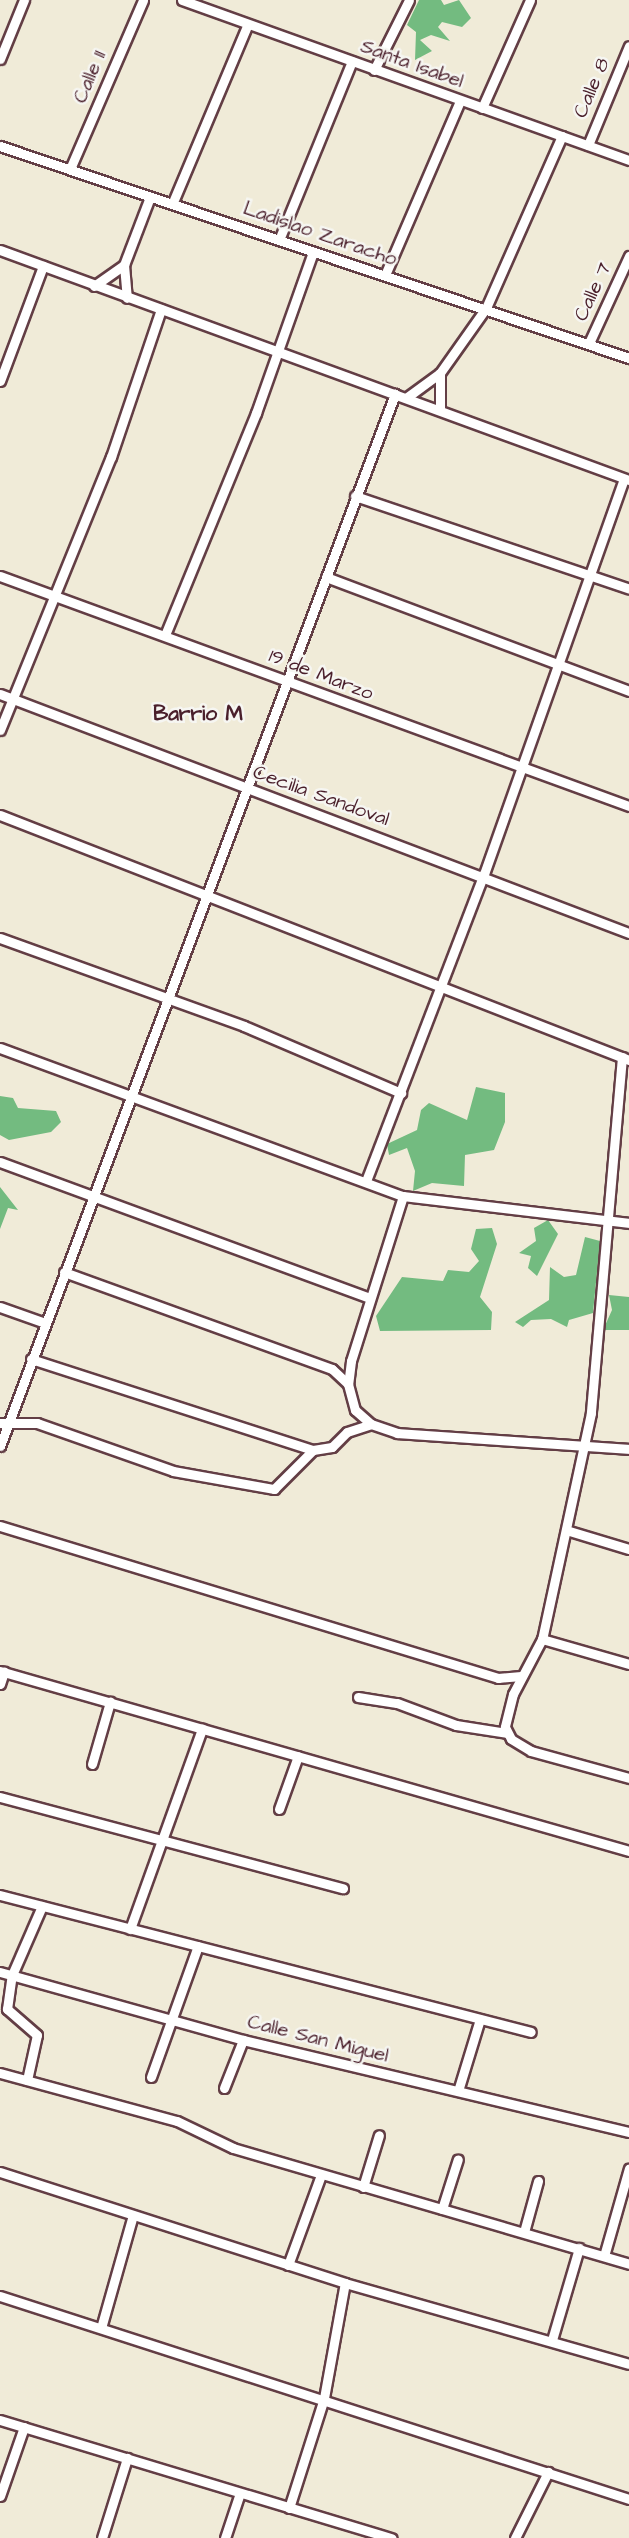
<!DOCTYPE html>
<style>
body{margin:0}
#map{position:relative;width:629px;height:2538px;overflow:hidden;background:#f0ebd8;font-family:"Architects Daughter",sans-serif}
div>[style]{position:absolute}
.forest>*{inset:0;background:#73bb80}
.roads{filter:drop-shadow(2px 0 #633e45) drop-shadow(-2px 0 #633e45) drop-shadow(0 2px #633e45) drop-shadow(0 -2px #633e45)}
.minor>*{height:9px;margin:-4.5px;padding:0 4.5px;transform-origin:4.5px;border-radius:4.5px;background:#fff}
span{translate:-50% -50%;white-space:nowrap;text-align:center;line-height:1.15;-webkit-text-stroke:5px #f6f6f2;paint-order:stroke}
.street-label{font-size:20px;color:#4a1f2b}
.neighbourhood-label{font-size:21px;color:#4a1f2b;font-weight:700}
</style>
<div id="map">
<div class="forest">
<i style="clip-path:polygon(419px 0,441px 0,444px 5px,459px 0,471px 18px,462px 27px,442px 22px,438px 27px,450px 41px,431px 35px,420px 40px,432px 51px,415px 60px,416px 32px,407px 25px)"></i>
<i style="clip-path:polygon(476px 1087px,505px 1093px,505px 1122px,494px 1150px,465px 1155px,464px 1186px,432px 1183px,413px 1191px,415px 1171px,407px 1148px,389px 1155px,387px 1144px,417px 1130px,421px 1110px,429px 1103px,467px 1120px)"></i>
<i style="clip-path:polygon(0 1096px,13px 1098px,18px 1108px,56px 1111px,61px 1122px,51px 1132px,9px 1140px,0 1135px)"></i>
<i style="clip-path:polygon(0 1187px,18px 1210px,8px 1208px,0 1229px)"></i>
<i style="clip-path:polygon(548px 1220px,558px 1234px,537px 1276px,528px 1268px,531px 1256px,519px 1253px,536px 1241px,534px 1228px)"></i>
<i style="clip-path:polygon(492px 1228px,497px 1244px,480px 1297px,492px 1312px,491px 1330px,380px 1331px,376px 1316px,402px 1277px,443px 1281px,448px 1270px,469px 1272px,479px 1261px,471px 1249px,476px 1229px)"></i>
<i style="clip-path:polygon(585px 1237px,600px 1241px,593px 1313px,569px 1320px,567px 1327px,551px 1319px,531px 1320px,523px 1327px,515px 1322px,549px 1300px,550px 1267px,564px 1277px,576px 1275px)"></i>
<i style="clip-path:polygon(609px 1295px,629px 1297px,629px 1330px,603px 1330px,612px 1310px)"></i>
</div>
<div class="roads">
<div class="minor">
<i style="left:182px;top:0;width:475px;rotate:19.7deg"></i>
<i style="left:0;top:59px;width:64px;rotate:-67.9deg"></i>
<i style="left:374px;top:70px;width:78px;rotate:-63.4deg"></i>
<i style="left:482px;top:108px;width:118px;rotate:-66deg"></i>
<i style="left:588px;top:145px;width:107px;rotate:-67.5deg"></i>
<i style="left:0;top:146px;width:664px;rotate:18.63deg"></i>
<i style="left:70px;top:169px;width:184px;rotate:-66.6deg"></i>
<i style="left:173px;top:202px;width:191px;rotate:-67.2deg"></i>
<i style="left:279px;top:240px;width:193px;rotate:-67.8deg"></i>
<i style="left:0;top:250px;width:670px;rotate:20.09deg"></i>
<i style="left:124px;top:265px;width:33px;rotate:85deg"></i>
<i style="left:385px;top:275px;width:189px;rotate:-66.7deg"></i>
<i style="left:94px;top:286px;width:37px;rotate:-35deg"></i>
<i style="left:124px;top:265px;width:73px;rotate:-69.1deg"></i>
<i style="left:589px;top:343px;width:96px;rotate:-65.3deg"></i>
<i style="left:440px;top:373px;width:37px;rotate:90deg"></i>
<i style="left:0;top:381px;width:123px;rotate:-69.5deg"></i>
<i style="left:406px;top:398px;width:42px;rotate:-36.3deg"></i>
<i style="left:440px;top:373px;width:80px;rotate:-54.7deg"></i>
<i style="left:486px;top:308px;width:188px;rotate:-66.2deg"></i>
<i style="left:355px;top:496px;width:289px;rotate:18.7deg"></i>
<i style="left:0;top:576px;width:670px;rotate:20.09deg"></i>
<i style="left:326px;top:577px;width:324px;rotate:20.6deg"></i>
<i style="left:165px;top:635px;width:240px;rotate:-67.7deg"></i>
<i style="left:256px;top:413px;width:171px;rotate:-70.5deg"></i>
<i style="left:0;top:694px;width:673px;rotate:20.81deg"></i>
<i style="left:0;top:730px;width:295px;rotate:-67.9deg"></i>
<i style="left:111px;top:457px;width:156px;rotate:-71.3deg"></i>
<i style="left:0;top:815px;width:675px;rotate:21.28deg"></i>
<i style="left:0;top:938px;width:259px;rotate:19.8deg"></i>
<i style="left:244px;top:1026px;width:171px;rotate:23.1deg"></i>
<i style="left:0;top:1048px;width:429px;rotate:20.2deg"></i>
<i style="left:403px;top:1196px;width:173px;rotate:107.5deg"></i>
<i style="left:351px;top:1361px;width:23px;rotate:97deg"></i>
<i style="left:348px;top:1384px;width:27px;rotate:75deg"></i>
<i style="left:355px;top:1410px;width:21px;rotate:41deg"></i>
<i style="left:371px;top:1424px;width:28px;rotate:19deg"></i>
<i style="left:397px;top:1433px;width:233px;rotate:3.9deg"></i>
<i style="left:622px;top:1057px;width:357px;rotate:95deg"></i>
<i style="left:591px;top:1413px;width:231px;rotate:102.2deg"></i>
<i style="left:542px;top:1639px;width:62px;rotate:117.8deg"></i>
<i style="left:513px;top:1694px;width:34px;rotate:104deg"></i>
<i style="left:505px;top:1727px;width:13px;rotate:63deg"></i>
<i style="left:511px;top:1739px;width:23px;rotate:31deg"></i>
<i style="left:531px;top:1751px;width:102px;rotate:15.4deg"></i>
<i style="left:0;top:1162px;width:394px;rotate:20.2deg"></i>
<i style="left:366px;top:1181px;width:329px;rotate:-69deg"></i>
<i style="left:484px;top:874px;width:419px;rotate:-70.5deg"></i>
<i style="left:403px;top:1196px;width:228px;rotate:6.8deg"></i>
<i style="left:64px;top:1272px;width:285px;rotate:19.9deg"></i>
<i style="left:332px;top:1369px;width:22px;rotate:43deg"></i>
<i style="left:0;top:1307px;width:48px;rotate:19.6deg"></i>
<i style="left:31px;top:1359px;width:296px;rotate:17.9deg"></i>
<i style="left:0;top:1423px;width:37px"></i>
<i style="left:37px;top:1423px;width:144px;rotate:19.4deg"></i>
<i style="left:173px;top:1471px;width:103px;rotate:10.1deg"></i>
<i style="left:274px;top:1489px;width:55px;rotate:-45deg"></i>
<i style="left:313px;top:1450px;width:19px;rotate:-9deg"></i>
<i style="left:332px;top:1447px;width:21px;rotate:-45deg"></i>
<i style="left:347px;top:1432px;width:25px;rotate:-18deg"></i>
<i style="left:0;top:1446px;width:1124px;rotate:-69.42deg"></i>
<i style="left:0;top:1526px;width:521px;rotate:16.97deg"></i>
<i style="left:498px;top:1678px;width:23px;rotate:-5deg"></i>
<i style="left:566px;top:1530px;width:66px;rotate:16.8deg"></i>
<i style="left:542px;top:1639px;width:91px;rotate:16deg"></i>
<i style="left:0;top:1671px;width:654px;rotate:15.97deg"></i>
<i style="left:0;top:1684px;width:13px;rotate:-72deg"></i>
<i style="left:358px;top:1697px;width:39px;rotate:9deg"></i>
<i style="left:397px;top:1703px;width:63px;rotate:20.4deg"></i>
<i style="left:456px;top:1725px;width:52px;rotate:8.9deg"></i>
<i style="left:92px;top:1764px;width:65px;rotate:-73.8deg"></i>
<i style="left:0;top:1797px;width:355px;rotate:14.9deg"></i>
<i style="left:279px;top:1809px;width:56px;rotate:-70.3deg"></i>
<i style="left:0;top:1895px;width:548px;rotate:14.47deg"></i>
<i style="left:130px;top:1929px;width:213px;rotate:-70.2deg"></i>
<i style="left:0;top:1972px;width:252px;rotate:15.6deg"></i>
<i style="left:243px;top:2040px;width:397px;rotate:13.4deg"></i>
<i style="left:0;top:2073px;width:183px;rotate:15.2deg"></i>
<i style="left:177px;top:2121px;width:62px;rotate:25.7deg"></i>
<i style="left:233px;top:2148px;width:413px;rotate:16.3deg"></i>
<i style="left:151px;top:2077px;width:139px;rotate:-70.3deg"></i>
<i style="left:27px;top:2080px;width:46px;rotate:-77.5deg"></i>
<i style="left:37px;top:2035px;width:40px;rotate:-139deg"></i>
<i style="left:7px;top:2009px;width:34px;rotate:-82deg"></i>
<i style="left:12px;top:1975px;width:75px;rotate:-66.5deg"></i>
<i style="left:224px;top:2088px;width:52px;rotate:-68.4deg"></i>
<i style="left:458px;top:2091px;width:75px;rotate:-73deg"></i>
<i style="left:0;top:2172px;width:362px;rotate:17.8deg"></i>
<i style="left:345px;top:2283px;width:295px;rotate:15.9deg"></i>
<i style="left:363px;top:2187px;width:54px;rotate:-72.9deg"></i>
<i style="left:442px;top:2209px;width:52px;rotate:-72.3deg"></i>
<i style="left:524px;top:2232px;width:53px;rotate:-74.6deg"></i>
<i style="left:604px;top:2256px;width:91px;rotate:-74.1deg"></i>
<i style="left:288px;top:2265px;width:96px;rotate:-69.9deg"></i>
<i style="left:0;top:2296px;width:661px;rotate:17.89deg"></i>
<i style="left:101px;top:2328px;width:117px;rotate:-74.2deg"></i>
<i style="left:552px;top:2340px;width:96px;rotate:-73.6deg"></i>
<i style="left:0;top:2420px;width:409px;rotate:16.8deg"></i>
<i style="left:0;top:2496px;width:73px;rotate:-70.8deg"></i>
<i style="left:289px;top:2508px;width:115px;rotate:-72.3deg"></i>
<i style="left:324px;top:2398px;width:117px;rotate:-79.7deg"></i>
<i style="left:102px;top:2538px;width:84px;rotate:-72.6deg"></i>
<i style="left:225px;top:2538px;width:47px;rotate:-71.6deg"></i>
<i style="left:515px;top:2538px;width:74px;rotate:-63.4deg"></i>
</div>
</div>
<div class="street-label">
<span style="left:412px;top:64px;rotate:20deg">Santa Isabel</span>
<span style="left:90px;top:77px;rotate:-67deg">Calle 11</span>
<span style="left:592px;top:88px;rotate:-67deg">Calle 8</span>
<span style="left:320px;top:234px;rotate:19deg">Ladislao Zaracho</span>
<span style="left:593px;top:292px;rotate:-65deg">Calle 7</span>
<span style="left:321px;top:675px;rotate:21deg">19 de Marzo</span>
<span style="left:321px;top:796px;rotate:20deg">Cecilia Sandoval</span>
<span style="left:318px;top:2039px;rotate:14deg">Calle San Miguel</span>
</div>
<div class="neighbourhood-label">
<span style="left:198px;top:714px">Barrio M</span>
</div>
</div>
